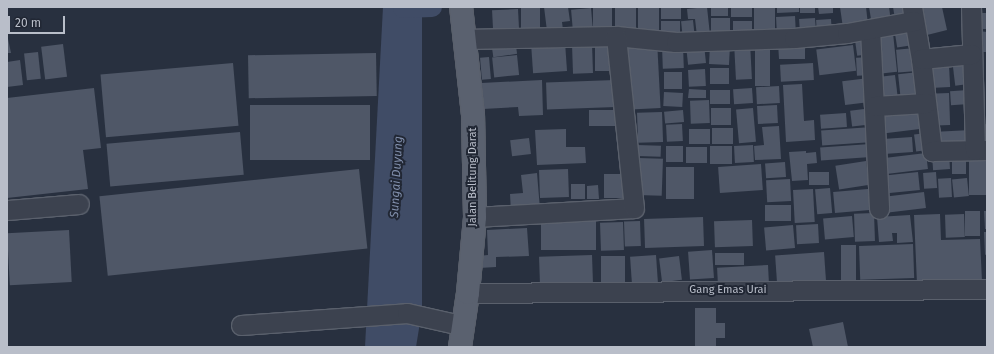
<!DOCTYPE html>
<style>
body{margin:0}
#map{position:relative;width:994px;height:354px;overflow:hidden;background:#28303f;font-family:"Fira Sans",sans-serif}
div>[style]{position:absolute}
.water>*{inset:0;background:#404c66}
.canal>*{height:20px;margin:-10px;padding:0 10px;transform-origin:10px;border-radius:10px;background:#404c66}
.building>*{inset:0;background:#4f5767;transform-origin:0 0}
.roads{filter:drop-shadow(1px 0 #5a606c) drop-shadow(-1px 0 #5a606c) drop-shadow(0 1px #5a606c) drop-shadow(0 -1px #5a606c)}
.minor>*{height:19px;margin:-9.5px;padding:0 9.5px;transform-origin:9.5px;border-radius:9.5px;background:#3c424f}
.major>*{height:22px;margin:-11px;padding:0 11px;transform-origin:11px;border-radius:11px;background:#5a616f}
span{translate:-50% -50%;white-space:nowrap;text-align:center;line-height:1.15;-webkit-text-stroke:4px #212734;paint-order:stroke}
.street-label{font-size:11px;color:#b9bec9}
.water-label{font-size:12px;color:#8391ae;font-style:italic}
.frame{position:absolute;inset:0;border:8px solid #b9bec9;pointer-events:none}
.scale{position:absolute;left:8px;top:16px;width:57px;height:18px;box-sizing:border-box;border:2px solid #b9bec9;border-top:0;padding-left:5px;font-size:12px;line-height:14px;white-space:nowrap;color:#b9bec9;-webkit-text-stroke:3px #212734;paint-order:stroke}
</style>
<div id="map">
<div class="water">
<i style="clip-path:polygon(383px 7px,422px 7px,422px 310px,416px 347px,365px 347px)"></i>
</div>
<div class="canal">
<i style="left:403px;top:8px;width:29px;rotate:-2deg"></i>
</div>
<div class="building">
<i style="left:521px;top:7px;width:19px;height:28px"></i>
<i style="clip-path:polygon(544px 7px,568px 7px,570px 21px,562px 22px,563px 30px,547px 31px)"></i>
<i style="left:593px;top:7px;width:19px;height:27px"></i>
<i style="left:615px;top:7px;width:21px;height:27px"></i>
<i style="left:638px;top:7px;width:21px;height:26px"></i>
<i style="left:661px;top:7px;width:20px;height:12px"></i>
<i style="clip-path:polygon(707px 7px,710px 35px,697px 36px,695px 19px,688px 19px,687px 9px)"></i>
<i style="left:711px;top:7px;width:17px;height:9px"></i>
<i style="left:731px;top:7px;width:21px;height:10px"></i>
<i style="left:754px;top:7px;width:21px;height:29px"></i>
<i style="clip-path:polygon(777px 7px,799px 7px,799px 12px,777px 13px)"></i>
<i style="left:800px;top:7px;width:15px;height:6px"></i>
<i style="clip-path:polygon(818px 7px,833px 7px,833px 13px,819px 14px)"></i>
<i style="clip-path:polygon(840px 7px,866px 7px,868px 25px,843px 28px)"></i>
<i style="clip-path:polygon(869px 7px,889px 7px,891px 22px,872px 25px)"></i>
<i style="clip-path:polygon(893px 7px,909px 7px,911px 16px,895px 19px)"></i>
<i style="clip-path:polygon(916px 7px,942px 7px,947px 30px,923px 36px)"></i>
<i style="left:591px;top:8px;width:22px;height:20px;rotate:85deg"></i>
<i style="left:518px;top:9px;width:21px;height:26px;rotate:87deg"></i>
<i style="left:980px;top:13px;width:7px;height:16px"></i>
<i style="left:795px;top:16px;width:18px;height:19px;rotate:87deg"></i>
<i style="left:711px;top:18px;width:19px;height:20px"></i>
<i style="left:815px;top:18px;width:16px;height:16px;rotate:86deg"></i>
<i style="left:831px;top:19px;width:14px;height:15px;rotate:86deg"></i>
<i style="left:693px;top:20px;width:18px;height:12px;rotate:84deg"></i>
<i style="left:680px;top:21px;width:14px;height:19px;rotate:90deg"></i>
<i style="left:733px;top:21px;width:19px;height:17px"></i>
<i style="left:912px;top:26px;width:19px;height:18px;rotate:81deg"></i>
<i style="clip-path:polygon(979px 31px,987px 32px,987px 52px,978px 52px)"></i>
<i style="left:869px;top:32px;width:22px;height:15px;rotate:82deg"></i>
<i style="left:893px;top:33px;width:39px;height:20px;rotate:84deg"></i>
<i style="clip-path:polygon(7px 34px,11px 53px,7px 53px)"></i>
<i style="left:515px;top:39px;width:15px;height:24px;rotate:82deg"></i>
<i style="left:657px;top:40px;width:68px;height:35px;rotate:87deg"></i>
<i style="left:565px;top:42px;width:29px;height:34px;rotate:86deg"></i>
<i style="left:750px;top:42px;width:37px;height:16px;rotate:87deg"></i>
<i style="clip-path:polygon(778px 42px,805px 46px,805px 59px,779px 59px)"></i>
<i style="left:63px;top:44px;width:33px;height:22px;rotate:83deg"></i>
<i style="left:592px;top:44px;width:29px;height:20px;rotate:88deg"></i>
<i style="left:595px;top:44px;width:17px;height:27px"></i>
<i style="left:704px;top:44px;width:19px;height:18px;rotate:84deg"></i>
<i style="left:683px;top:45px;width:23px;height:21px;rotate:88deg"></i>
<i style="left:710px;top:45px;width:20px;height:19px;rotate:3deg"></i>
<i style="left:755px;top:45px;width:15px;height:41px"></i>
<i style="left:853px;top:45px;width:26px;height:37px;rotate:83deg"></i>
<i style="left:915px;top:48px;width:23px;height:19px;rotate:85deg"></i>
<i style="left:38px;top:52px;width:27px;height:14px;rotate:84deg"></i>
<i style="left:376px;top:53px;width:43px;height:128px;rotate:89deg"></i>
<i style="left:517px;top:55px;width:20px;height:25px;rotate:84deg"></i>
<i style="left:489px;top:57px;width:22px;height:9px;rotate:85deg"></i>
<i style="left:872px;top:57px;width:18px;height:16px;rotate:87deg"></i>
<i style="left:967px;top:58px;width:26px;height:15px;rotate:83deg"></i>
<i style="clip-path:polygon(20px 60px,23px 85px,7px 87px,7px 62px)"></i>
<i style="left:233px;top:63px;width:63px;height:133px;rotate:85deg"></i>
<i style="left:813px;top:63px;width:17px;height:33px;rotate:87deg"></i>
<i style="left:949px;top:65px;width:22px;height:20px;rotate:87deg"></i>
<i style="left:710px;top:68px;width:19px;height:16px"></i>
<i style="left:705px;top:69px;width:17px;height:17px;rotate:87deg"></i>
<i style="left:664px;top:72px;width:18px;height:17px"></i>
<i style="left:919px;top:72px;width:27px;height:21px;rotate:84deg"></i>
<i style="left:895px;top:75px;width:23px;height:17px;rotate:83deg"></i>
<i style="left:869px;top:78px;width:24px;height:27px;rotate:83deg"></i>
<i style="clip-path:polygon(542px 80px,543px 115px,519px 116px,518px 107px,483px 109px,481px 83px)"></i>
<i style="left:615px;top:80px;width:27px;height:69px;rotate:88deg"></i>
<i style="clip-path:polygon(802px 84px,804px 121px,814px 120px,815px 140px,786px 142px,783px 85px)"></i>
<i style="left:779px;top:86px;width:17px;height:23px;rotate:87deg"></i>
<i style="clip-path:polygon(94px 88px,101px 148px,83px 150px,88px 189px,7px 198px,7px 98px)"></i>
<i style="left:752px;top:88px;width:15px;height:19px;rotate:86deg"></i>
<i style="clip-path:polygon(689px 89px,706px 90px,706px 98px,688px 98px)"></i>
<i style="left:710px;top:90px;width:20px;height:14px"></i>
<i style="left:968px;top:90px;width:14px;height:18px;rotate:86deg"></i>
<i style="left:664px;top:92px;width:19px;height:14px;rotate:3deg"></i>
<i style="left:949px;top:93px;width:32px;height:20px;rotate:88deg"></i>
<i style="left:709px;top:100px;width:23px;height:19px;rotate:88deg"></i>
<i style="left:250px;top:105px;width:120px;height:55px"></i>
<i style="left:777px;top:105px;width:18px;height:20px;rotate:87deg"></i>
<i style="left:919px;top:106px;width:23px;height:41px;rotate:83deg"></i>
<i style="left:711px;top:108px;width:20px;height:17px"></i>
<i style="left:753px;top:108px;width:34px;height:17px;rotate:85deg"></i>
<i style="left:872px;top:108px;width:16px;height:22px;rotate:83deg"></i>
<i style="left:619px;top:110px;width:16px;height:30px;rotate:90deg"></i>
<i style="left:683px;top:110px;width:12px;height:19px;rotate:85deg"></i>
<i style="left:662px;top:112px;width:30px;height:25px;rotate:88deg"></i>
<i style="left:846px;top:113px;width:14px;height:26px;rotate:86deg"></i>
<i style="left:682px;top:124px;width:17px;height:16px;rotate:87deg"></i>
<i style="clip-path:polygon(987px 124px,987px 146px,980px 146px,979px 125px)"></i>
<i style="clip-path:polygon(779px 126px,781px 159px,755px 160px,754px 146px,764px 145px,762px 127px)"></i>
<i style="left:872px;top:127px;width:15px;height:51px;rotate:86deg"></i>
<i style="left:712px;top:128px;width:21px;height:16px"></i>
<i style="clip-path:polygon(566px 129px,566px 147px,585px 147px,586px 163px,537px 165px,535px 130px)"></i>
<i style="left:689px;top:129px;width:21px;height:15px"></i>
<i style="left:971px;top:130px;width:19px;height:39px;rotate:87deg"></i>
<i style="left:240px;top:132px;width:43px;height:134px;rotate:85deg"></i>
<i style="left:927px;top:133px;width:17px;height:13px;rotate:83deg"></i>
<i style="left:912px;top:137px;width:15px;height:33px;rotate:86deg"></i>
<i style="left:529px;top:138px;width:16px;height:19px;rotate:83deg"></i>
<i style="left:870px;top:144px;width:13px;height:50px;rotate:86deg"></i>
<i style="left:637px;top:145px;width:24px;height:11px;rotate:2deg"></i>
<i style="left:753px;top:145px;width:17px;height:19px;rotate:87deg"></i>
<i style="left:666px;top:146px;width:17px;height:16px"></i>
<i style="left:710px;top:146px;width:22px;height:18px"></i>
<i style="left:686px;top:147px;width:21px;height:16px"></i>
<i style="clip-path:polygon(806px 151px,806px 153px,816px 152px,817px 163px,807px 164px,808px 180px,792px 181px,789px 152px)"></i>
<i style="left:926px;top:153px;width:16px;height:46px;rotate:83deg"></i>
<i style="left:949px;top:154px;width:15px;height:17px;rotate:86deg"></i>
<i style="left:638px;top:158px;width:25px;height:37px;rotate:2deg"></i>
<i style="left:952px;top:159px;width:14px;height:15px"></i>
<i style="left:866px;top:161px;width:24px;height:31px;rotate:81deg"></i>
<i style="left:987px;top:161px;width:34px;height:18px;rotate:90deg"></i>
<i style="left:785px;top:162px;width:15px;height:20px;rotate:86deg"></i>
<i style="left:761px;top:164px;width:26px;height:43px;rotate:86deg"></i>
<i style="left:694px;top:167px;width:32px;height:28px;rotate:90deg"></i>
<i style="left:359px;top:169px;width:80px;height:261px;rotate:84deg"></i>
<i style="left:568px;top:169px;width:28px;height:29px;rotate:88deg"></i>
<i style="left:829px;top:172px;width:13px;height:20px;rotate:90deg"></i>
<i style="left:918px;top:172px;width:18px;height:38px;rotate:84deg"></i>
<i style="left:936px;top:172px;width:16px;height:13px;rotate:86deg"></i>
<i style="clip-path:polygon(537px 173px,540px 209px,511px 212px,510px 194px,523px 193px,521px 175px)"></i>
<i style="left:628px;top:174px;width:24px;height:24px;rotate:90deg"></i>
<i style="left:951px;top:178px;width:19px;height:13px;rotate:87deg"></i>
<i style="left:967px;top:178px;width:18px;height:15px;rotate:84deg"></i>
<i style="left:790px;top:179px;width:22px;height:24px;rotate:87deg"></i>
<i style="left:571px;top:184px;width:14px;height:15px"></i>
<i style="clip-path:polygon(598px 185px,599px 199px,587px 199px,587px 186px)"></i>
<i style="left:830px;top:188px;width:25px;height:15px;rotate:85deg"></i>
<i style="left:813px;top:189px;width:33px;height:20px;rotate:87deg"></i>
<i style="left:868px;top:189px;width:21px;height:35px;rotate:85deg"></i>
<i style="left:924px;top:192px;width:16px;height:42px;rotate:83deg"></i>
<i style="left:791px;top:205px;width:16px;height:26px;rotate:90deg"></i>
<i style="left:965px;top:211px;width:15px;height:25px"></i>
<i style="clip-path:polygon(984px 211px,987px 211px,987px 229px,985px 229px)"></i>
<i style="left:874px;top:213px;width:28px;height:20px;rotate:88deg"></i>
<i style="clip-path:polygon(940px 214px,941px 240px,980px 239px,982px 281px,917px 284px,914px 215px)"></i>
<i style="left:964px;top:214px;width:23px;height:19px;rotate:88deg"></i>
<i style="clip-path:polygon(910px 215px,913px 242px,897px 243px,897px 233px,892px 233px,893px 241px,879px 242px,877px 217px)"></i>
<i style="left:852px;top:216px;width:21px;height:29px;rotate:85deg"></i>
<i style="left:703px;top:217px;width:29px;height:59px;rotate:88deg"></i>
<i style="left:541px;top:220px;width:55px;height:30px"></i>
<i style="left:752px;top:220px;width:26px;height:38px;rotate:88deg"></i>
<i style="left:640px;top:221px;width:25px;height:16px;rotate:88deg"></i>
<i style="left:623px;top:222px;width:28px;height:23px;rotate:88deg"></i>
<i style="left:818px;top:224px;width:19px;height:22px;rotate:87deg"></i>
<i style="left:793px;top:225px;width:23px;height:29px;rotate:85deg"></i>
<i style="clip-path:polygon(527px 228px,529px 256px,496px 257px,496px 267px,479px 268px,478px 256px,488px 255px,487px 230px)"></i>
<i style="left:69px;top:230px;width:52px;height:62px;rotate:87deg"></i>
<i style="clip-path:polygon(984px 232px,987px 232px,987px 254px,985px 255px)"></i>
<i style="left:913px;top:244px;width:34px;height:54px;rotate:88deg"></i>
<i style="left:841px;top:245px;width:15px;height:35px"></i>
<i style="left:712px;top:250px;width:28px;height:24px;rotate:86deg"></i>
<i style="left:824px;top:252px;width:31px;height:49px;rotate:86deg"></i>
<i style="left:715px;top:253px;width:29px;height:12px"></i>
<i style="left:592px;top:255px;width:28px;height:53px;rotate:88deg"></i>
<i style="left:656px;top:255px;width:27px;height:26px;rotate:86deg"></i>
<i style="left:601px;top:256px;width:24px;height:28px"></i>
<i style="left:679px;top:256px;width:24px;height:20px;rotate:83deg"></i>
<i style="left:768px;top:265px;width:19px;height:51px;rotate:87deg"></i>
<i style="clip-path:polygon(695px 308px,716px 308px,716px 323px,725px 323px,725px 338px,716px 338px,716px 346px,695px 346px)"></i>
<i style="clip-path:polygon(843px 322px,848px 347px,813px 347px,809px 329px)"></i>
</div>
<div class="roads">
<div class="minor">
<i style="left:912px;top:7px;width:53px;rotate:80.2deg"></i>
<i style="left:921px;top:59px;width:93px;rotate:83.2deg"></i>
<i style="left:932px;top:151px;width:55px;rotate:-1deg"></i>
<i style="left:971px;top:7px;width:143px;rotate:88.4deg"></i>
<i style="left:870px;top:29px;width:180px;rotate:87.1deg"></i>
<i style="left:464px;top:39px;width:152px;rotate:-1.1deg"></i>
<i style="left:616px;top:36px;width:60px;rotate:5.7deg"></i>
<i style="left:676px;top:42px;width:118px;rotate:-1.9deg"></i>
<i style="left:794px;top:38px;width:53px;rotate:-5.4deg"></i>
<i style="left:847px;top:33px;width:68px;rotate:-10.2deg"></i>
<i style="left:921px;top:59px;width:51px;rotate:-5.6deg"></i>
<i style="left:875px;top:106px;width:51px;rotate:-3.4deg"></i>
<i style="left:7px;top:210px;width:72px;rotate:-4.8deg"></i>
<i style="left:475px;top:217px;width:159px;rotate:-3.2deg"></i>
<i style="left:634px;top:208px;width:173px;rotate:-96deg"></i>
<i style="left:468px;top:293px;width:519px;rotate:-0.44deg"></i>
<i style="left:241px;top:325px;width:166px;rotate:-4.1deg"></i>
<i style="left:407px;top:313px;width:58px;rotate:12.8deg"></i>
</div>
<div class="major">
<i style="left:460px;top:347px;width:55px;rotate:-81.6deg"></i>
<i style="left:468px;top:293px;width:76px;rotate:-84.7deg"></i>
<i style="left:475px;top:217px;width:102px;rotate:-91.1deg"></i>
<i style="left:473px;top:115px;width:109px;rotate:-96.3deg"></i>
</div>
</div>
<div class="street-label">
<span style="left:473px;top:177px;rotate:-90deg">Jalan Belitung Darat</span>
<span style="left:728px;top:290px">Gang Emas Urai</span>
</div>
<div class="water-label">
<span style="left:397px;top:177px;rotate:-87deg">Sungai Duyung</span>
</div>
<div class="frame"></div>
<div class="scale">20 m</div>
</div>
